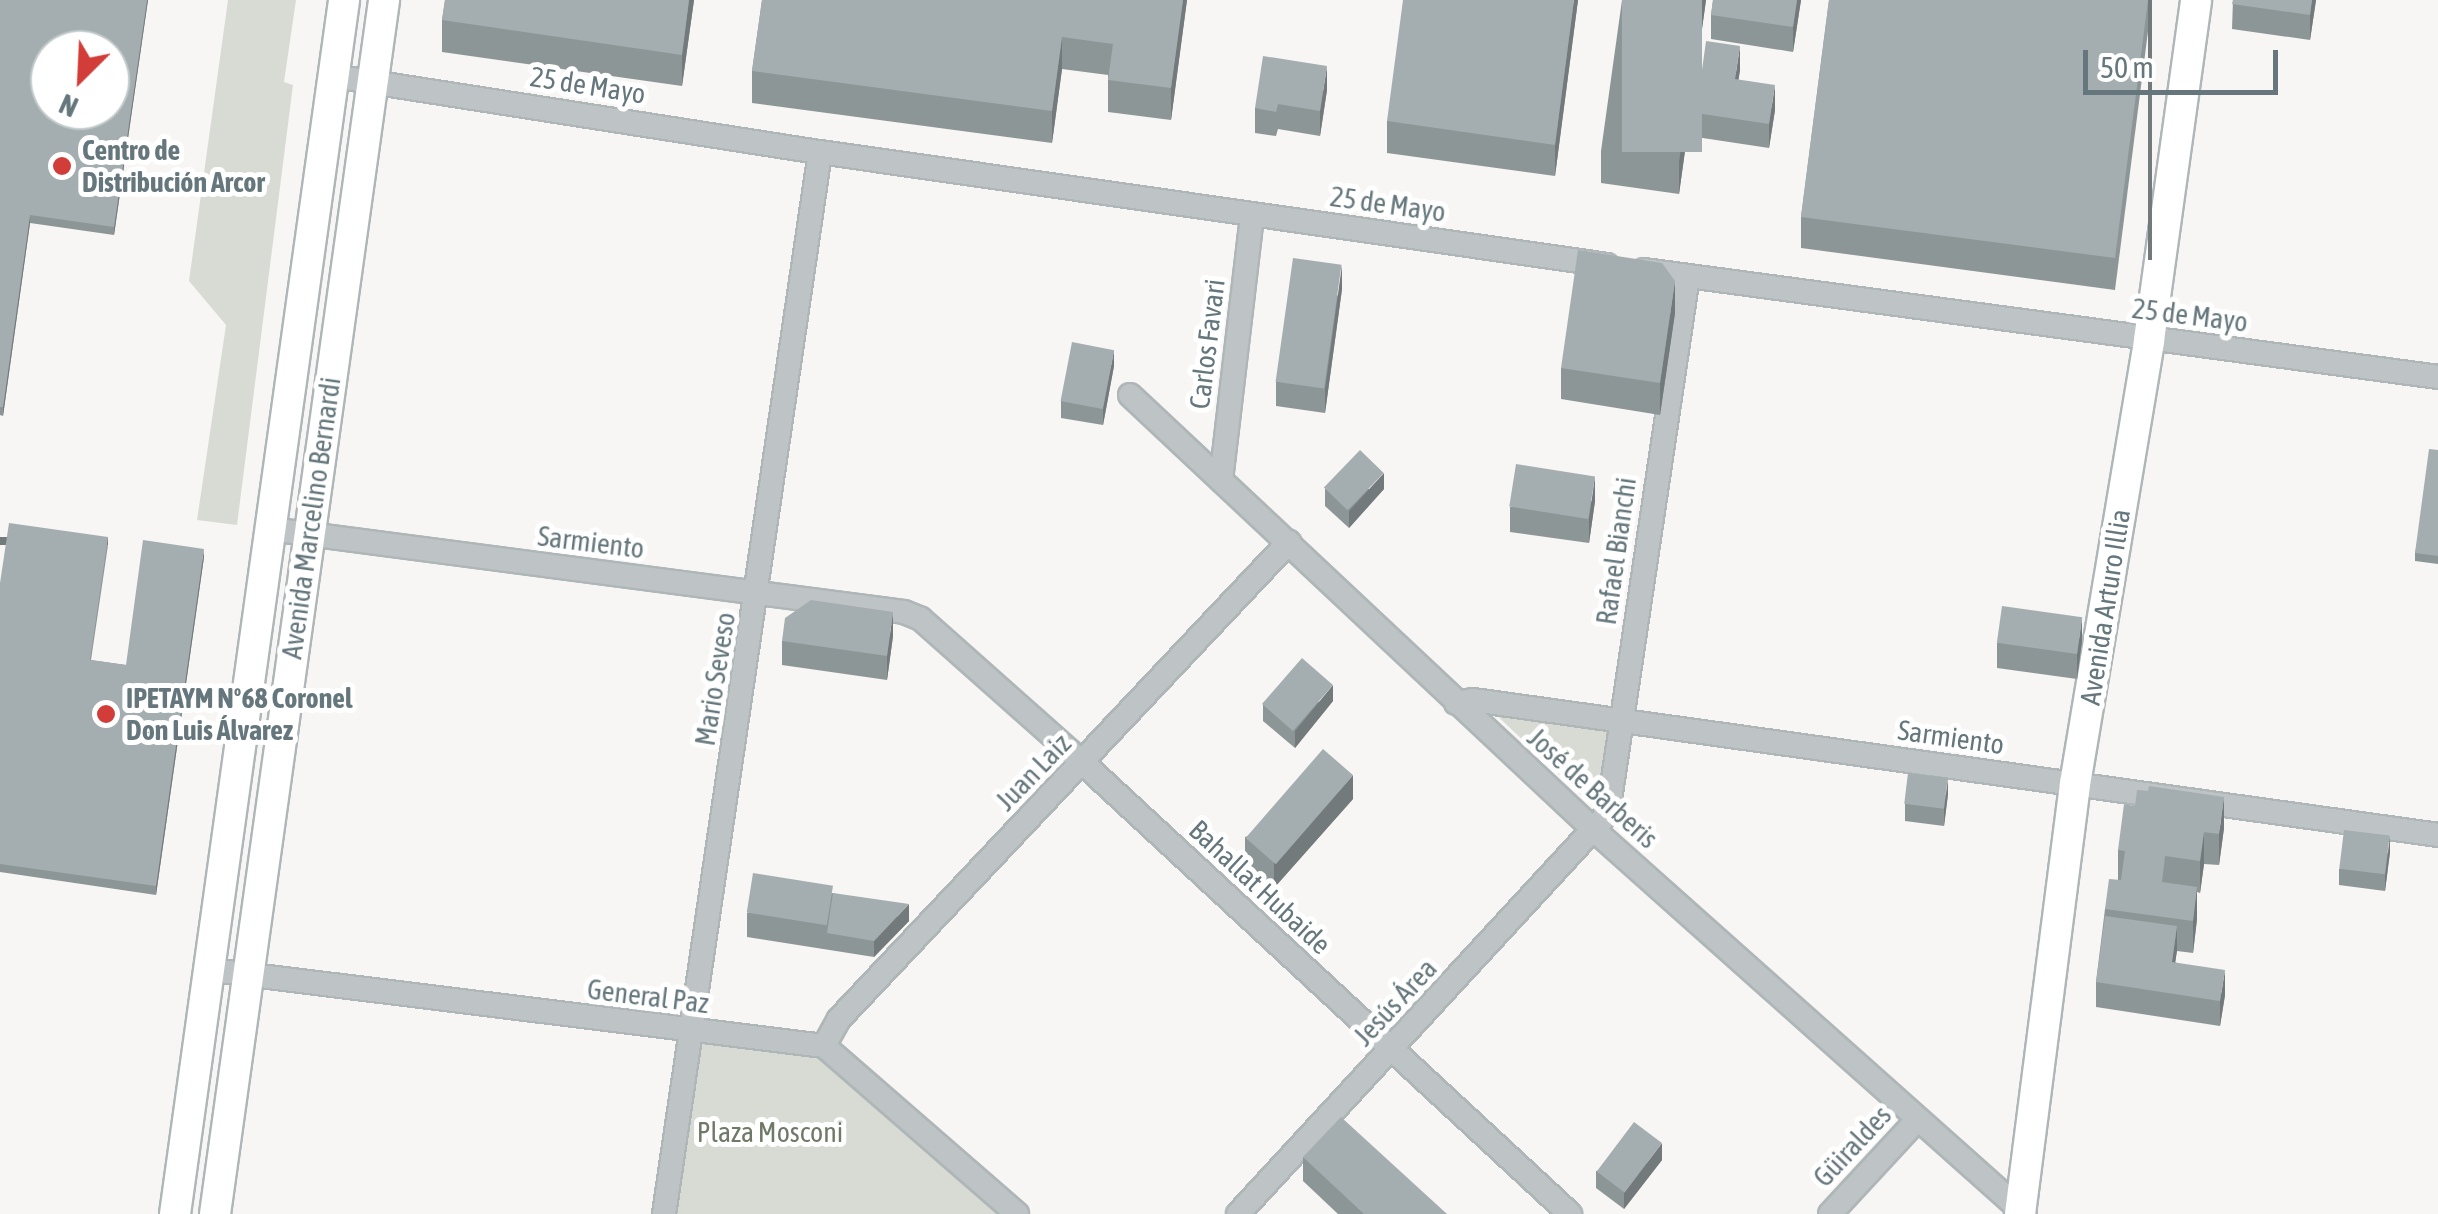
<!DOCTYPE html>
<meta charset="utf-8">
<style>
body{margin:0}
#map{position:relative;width:2438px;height:1214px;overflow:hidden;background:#f7f6f4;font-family:"Asap Condensed",sans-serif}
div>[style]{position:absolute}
.green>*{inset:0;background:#d8dbd3}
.roads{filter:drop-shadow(2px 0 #aeb6b8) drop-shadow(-2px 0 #aeb6b8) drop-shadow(0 2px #aeb6b8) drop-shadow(0 -2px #aeb6b8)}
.minor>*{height:22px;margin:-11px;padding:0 11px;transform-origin:11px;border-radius:11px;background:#bec3c5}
.secondary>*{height:30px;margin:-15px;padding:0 15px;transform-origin:15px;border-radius:15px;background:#fff}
.wall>*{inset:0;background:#8d9697}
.shaded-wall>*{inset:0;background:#737a7b;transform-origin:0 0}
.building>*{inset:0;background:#a4aeb0;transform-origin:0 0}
.dots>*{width:28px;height:28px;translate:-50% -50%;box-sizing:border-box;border:5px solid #fff;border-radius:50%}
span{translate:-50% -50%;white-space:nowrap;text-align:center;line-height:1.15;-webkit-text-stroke:10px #fff;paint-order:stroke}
.street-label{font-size:28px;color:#65777c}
.poi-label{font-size:28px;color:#65777c;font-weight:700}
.left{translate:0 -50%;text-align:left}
.park-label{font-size:28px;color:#6e7a67}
.north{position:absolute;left:30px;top:30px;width:100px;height:100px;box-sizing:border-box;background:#fff;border:2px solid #c1c9cb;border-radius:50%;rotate:204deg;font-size:28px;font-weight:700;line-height:40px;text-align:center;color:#65777c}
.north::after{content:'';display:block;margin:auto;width:35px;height:45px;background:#d23d39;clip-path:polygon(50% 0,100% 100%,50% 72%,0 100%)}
.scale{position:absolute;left:2083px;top:50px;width:195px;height:45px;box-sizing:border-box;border:5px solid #65777c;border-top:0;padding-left:12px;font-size:30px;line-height:35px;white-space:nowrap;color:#65777c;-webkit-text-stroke:8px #fff;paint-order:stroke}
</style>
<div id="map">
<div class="green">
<i style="clip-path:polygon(228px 0,296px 0,284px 82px,293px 85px,237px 525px,197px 520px,226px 325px,189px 281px)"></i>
<i style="clip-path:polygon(1492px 711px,1615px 726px,1598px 811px)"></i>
<i style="clip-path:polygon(698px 1042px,822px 1054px,999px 1214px,675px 1214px)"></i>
</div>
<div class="roads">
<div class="minor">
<i style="left:333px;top:76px;width:493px;rotate:8.9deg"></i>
<i style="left:820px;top:152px;width:795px;rotate:8.17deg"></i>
<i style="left:1644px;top:270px;width:801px;rotate:7.67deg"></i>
<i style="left:1130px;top:395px;width:636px;rotate:43.15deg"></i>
<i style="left:1594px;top:830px;width:577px;rotate:41.7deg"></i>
<i style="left:1221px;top:480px;width:267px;rotate:-83.3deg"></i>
<i style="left:270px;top:529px;width:639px;rotate:7.46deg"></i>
<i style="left:904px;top:612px;width:18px;rotate:22deg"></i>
<i style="left:921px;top:619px;width:217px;rotate:41.6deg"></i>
<i style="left:1083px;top:763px;width:664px;rotate:42.8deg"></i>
<i style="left:1456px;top:703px;width:17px;rotate:-10deg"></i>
<i style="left:1473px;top:700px;width:974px;rotate:7.96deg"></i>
<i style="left:212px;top:970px;width:617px;rotate:7.08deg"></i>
<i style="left:824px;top:1046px;width:256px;rotate:41deg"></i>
<i style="left:824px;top:1046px;width:31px;rotate:-61deg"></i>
<i style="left:839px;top:1019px;width:656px;rotate:-46.67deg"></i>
<i style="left:664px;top:1214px;width:1073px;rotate:-81.64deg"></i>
<i style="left:1238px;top:1214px;width:546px;rotate:-47.3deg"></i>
<i style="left:1608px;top:813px;width:543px;rotate:-81.53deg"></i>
<i style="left:1830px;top:1214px;width:129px;rotate:-47.2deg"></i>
</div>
<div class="secondary">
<i style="left:175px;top:1214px;width:1226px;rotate:-82.07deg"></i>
<i style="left:215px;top:1214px;width:1226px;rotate:-82.07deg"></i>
<i style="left:2020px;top:1214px;width:434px;rotate:-82.7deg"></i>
<i style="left:2075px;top:784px;width:450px;rotate:-80.5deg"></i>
<i style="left:2149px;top:340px;width:343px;rotate:-82.1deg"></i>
</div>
</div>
<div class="wall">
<i style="clip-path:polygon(0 0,148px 0,114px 235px,30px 223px,3px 416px,0 415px)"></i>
<i style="clip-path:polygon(445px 0,694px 0,682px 86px,442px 52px,442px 20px)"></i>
<i style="clip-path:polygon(762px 0,1187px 0,1171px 120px,1108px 112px,1108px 75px,1062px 69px,1052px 143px,752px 103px,752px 71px)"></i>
<i style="clip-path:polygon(1578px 0,1555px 176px,1387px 153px,1387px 121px)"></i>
<i style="clip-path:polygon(1622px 0,1706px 0,1679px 194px,1601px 183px,1601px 151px)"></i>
<i style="clip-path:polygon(1713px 0,1801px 0,1793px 52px,1711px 39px,1711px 15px)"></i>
<i style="clip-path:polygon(1829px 0,2152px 0,2115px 290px,1801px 248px,1801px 217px)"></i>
<i style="clip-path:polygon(2233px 0,2316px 0,2310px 40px,2232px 29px)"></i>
<i style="clip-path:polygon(1740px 70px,1738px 80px,1775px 110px,1769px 148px,1696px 137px,1696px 113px)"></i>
<i style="clip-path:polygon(1327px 90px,1320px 136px,1278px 129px,1276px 136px,1255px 133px,1255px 108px)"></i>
<i style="clip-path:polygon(1342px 289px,1325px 413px,1276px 406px,1276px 382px)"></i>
<i style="clip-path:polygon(1675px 313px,1660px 415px,1561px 399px,1561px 368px)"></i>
<i style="clip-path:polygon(1114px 366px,1103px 425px,1061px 418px,1061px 401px)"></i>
<i style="clip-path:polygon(2438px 450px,2438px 564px,2415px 561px,2415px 553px)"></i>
<i style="clip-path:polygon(1325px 489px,1384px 489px,1349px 528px,1325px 506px)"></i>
<i style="clip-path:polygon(1595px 501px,1589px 543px,1510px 532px,1510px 507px)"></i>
<i style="clip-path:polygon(108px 545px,91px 660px,126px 665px,204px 557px,156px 895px,0 872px,0 583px)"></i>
<i style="clip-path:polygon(893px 636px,887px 680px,782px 665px,782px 641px)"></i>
<i style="clip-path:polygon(2082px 641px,2077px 679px,1997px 668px,1997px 643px)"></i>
<i style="clip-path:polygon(1333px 701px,1295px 748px,1263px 721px,1263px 705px)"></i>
<i style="clip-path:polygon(1948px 794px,1944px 826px,1905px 821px,1905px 804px)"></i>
<i style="clip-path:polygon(1353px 799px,1274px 888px,1245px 861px,1245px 837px)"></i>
<i style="clip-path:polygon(2224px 828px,2219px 865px,2204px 864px,2200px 893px,2197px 892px,2197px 919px,2193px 953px,2177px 951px,2175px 962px,2225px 995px,2220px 1026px,2096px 1007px,2096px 982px,2105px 909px,2118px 880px,2118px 850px)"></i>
<i style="clip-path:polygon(2390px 852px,2385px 891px,2339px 885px,2339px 869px)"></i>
<i style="clip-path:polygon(833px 893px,909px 921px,874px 957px,747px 937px,747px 913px)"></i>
<i style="clip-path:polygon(1303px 1157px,1447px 1214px,1338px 1214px,1303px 1181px)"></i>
<i style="clip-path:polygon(1662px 1160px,1624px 1209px,1596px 1188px,1596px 1171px)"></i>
</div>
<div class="shaded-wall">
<i style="clip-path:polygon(147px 0,148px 0,114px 235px,114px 227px)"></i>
<i style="clip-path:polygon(689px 0,694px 0,682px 86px,682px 55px)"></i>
<i style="clip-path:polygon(1183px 0,1187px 0,1171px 120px,1171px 88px)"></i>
<i style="clip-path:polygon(1574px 0,1578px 0,1555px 176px,1555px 145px)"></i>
<i style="clip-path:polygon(1702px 0,1706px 0,1679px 194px,1679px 162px)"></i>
<i style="clip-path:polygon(1797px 0,1801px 0,1793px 52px,1793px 27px)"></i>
<i style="left:2148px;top:0;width:4px;height:260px"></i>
<i style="clip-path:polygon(2312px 0,2316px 0,2310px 40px,2310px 15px)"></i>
<i style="clip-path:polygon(1062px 37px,1062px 69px,1052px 143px,1052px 111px)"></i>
<i style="clip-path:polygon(1740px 46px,1740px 70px,1735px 104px,1735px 79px)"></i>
<i style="clip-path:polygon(1327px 66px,1327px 90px,1320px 136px,1320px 111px)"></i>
<i style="clip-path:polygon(1775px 85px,1775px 110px,1769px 148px,1769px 124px)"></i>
<i style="clip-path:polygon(30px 215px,30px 223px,3px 416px,3px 407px)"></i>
<i style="clip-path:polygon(1342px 265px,1342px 289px,1325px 413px,1325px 389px)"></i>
<i style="clip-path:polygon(1675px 281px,1675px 313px,1660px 415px,1660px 383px)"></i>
<i style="clip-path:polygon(1114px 350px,1114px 366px,1103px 425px,1103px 409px)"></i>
<i style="clip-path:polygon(1384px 473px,1384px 489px,1349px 528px,1349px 511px)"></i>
<i style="clip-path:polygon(1595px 476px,1595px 501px,1589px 543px,1589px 519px)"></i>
<i style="left:108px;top:537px;width:8px;height:124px;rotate:90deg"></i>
<i style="clip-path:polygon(204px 549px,204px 557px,156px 895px,156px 886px)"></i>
<i style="clip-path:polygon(893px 612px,893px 636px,887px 680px,887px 656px)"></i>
<i style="clip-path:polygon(2082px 617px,2082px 641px,2077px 679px,2077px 654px)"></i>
<i style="clip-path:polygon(1333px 685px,1333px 701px,1295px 748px,1295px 731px)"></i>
<i style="clip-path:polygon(1353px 775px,1353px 799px,1274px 888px,1274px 863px)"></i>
<i style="clip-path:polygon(1948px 778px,1948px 794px,1944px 826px,1944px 809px)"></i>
<i style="clip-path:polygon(2224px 797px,2224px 828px,2219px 865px,2219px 834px)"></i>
<i style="clip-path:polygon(2204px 832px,2204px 864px,2200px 893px,2200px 861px)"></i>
<i style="clip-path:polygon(2390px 836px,2390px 852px,2385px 891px,2385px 875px)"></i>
<i style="clip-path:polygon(2197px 887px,2197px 919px,2193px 953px,2193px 921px)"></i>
<i style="clip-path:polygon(909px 904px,909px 921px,874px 957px,874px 941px)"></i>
<i style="clip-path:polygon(2177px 926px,2177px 950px,2172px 986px,2172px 962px)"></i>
<i style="clip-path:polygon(2225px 970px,2225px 995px,2220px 1026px,2220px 1001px)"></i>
<i style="clip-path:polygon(1662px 1143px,1662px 1160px,1624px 1209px,1624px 1193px)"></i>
</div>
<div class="building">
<i style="clip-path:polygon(evenodd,0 0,147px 0,114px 227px,30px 215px,3px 407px,0 407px,0 0,50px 50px,110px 50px,110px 110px,50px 110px,50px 50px)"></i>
<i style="clip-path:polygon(445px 0,689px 0,682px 55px,442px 20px)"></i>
<i style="clip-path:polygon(762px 0,1183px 0,1171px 88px,1108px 80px,1113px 44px,1062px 37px,1052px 111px,752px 71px)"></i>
<i style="clip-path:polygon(1403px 0,1574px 0,1555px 145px,1387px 121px)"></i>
<i style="left:1622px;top:0;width:80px;height:152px"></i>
<i style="clip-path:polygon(1713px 0,1797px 0,1793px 27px,1711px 15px)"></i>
<i style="clip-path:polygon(1829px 0,2148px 0,2115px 258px,1801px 217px)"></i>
<i style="clip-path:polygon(2233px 0,2312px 0,2310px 15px,2232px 4px)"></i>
<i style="clip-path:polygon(1706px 41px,1740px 46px,1735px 79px,1775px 85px,1769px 124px,1696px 113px)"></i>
<i style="clip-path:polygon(1263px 56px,1327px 66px,1320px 111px,1278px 104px,1276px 112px,1255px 108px)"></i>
<i style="clip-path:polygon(1578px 250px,1662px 263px,1675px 281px,1660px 383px,1561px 368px)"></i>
<i style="left:1293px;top:258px;width:49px;height:125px;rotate:8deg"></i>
<i style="left:1072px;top:342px;width:43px;height:60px;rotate:11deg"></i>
<i style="clip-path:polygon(2429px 449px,2438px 450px,2438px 556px,2415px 553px)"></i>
<i style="left:1360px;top:450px;width:33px;height:52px;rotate:44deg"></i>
<i style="left:1516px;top:464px;width:80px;height:43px;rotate:9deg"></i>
<i style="clip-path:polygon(9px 523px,108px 537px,90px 660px,126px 665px,143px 540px,204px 549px,156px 886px,0 864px,0 583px)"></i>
<i style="clip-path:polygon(811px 600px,893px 612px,887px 656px,782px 641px,785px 618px)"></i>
<i style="left:2002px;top:606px;width:81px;height:37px;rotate:8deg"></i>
<i style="left:1302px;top:658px;width:41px;height:61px;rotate:41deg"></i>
<i style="left:1323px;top:749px;width:40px;height:118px;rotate:41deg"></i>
<i style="left:1908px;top:773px;width:40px;height:31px;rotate:7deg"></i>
<i style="clip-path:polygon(2149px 786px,2224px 797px,2219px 834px,2204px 832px,2200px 861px,2165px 856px,2162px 882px,2197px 887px,2193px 921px,2105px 909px,2109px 879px,2121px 880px,2125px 851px,2118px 850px,2124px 804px,2135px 806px,2137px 790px,2148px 791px)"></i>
<i style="left:2344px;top:830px;width:46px;height:39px;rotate:7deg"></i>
<i style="left:753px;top:873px;width:81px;height:40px;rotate:9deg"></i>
<i style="clip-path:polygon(833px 893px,909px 904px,874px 941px,827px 933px)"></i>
<i style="clip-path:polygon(2105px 916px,2177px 926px,2172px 962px,2225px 970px,2220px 1001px,2096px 982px)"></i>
<i style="clip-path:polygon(1341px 1117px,1447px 1214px,1364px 1214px,1303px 1157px)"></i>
<i style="left:1634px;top:1122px;width:35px;height:62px;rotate:37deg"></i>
</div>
<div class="dots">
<i style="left:62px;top:166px;background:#d23d39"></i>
<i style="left:106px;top:714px;background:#d23d39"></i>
</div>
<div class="street-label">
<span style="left:588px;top:85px;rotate:9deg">25 de Mayo</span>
<span style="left:1388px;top:204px;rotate:8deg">25 de Mayo</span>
<span style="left:2190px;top:315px;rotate:7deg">25 de Mayo</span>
<span style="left:1207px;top:344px;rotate:-83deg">Carlos Favari</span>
<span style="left:311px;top:518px;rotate:-82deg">Avenida Marcelino Bernardi</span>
<span style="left:591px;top:542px;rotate:7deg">Sarmiento</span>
<span style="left:1616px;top:551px;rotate:-82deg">Rafael Bianchi</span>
<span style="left:2105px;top:607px;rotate:-81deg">Avenida Arturo Illia</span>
<span style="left:715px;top:679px;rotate:-81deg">Mario Seveso</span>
<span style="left:1951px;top:737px;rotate:8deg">Sarmiento</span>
<span style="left:1033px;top:772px;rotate:-46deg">Juan Laiz</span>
<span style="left:1593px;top:788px;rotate:42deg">José de Barberis</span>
<span style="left:1260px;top:887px;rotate:43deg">Bahallat Hubaide</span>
<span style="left:648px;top:996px;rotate:7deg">General Paz</span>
<span style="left:1395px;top:1002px;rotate:-47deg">Jesús Área</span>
<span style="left:1852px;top:1146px;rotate:-47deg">Güiraldes</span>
</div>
<div class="poi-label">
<span class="left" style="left:82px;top:166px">Centro de<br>Distribución Arcor</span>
<span class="left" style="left:126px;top:714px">IPETAYM Nº68 Coronel<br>Don Luis Álvarez</span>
</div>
<div class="park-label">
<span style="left:770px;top:1132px">Plaza Mosconi</span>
</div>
<div class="north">N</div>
<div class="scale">50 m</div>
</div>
